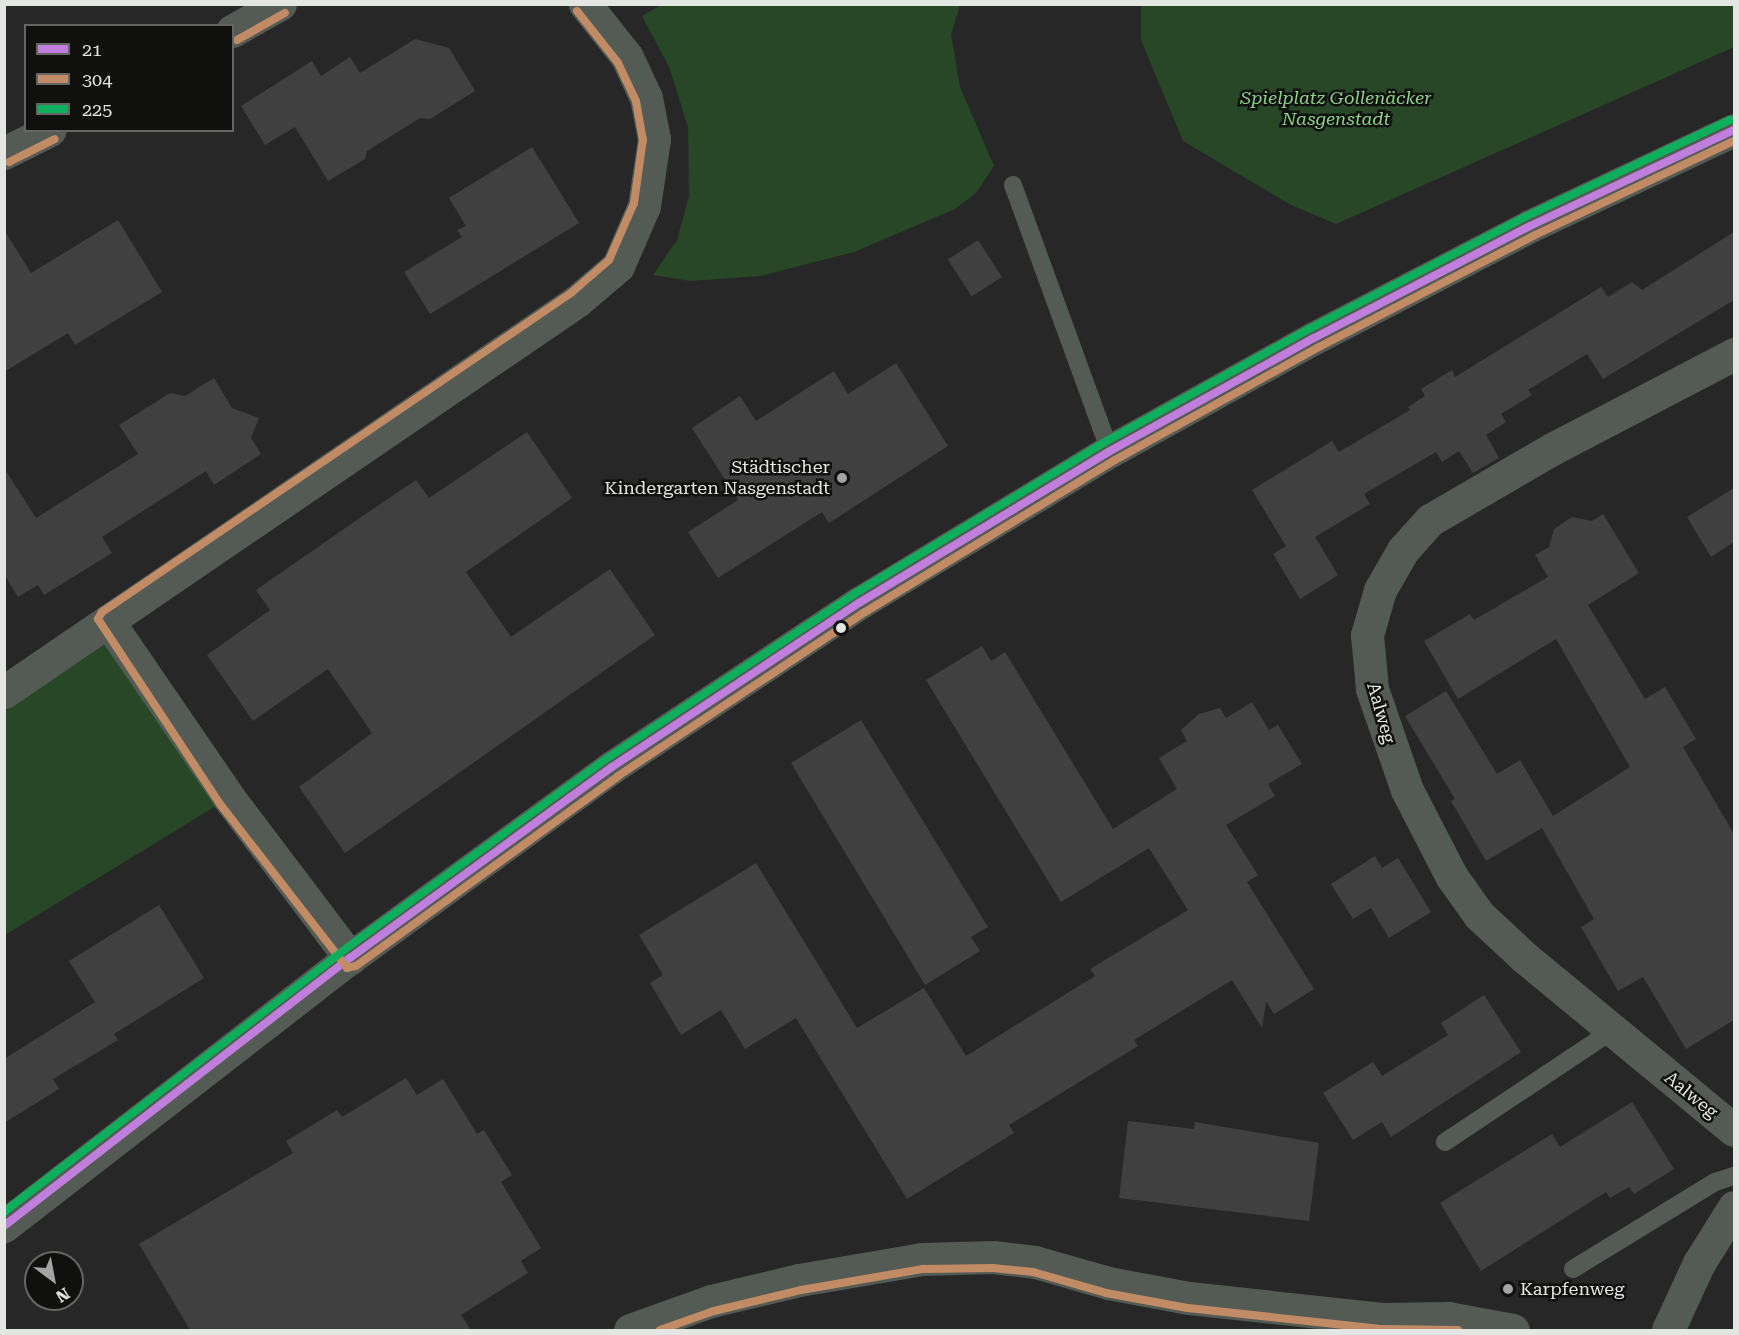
<!DOCTYPE html>
<meta charset="utf-8">
<style>
body{margin:0}
#map{position:relative;width:1739px;height:1335px;overflow:hidden;background:#272727;font-family:"Roboto Serif",serif}
div>[style]{position:absolute}
.green>*{inset:0;background:#274726}
.building>*{inset:0;background:#404040;transform-origin:0 0}
.service>*{height:18px;margin:-9px;padding:0 9px;transform-origin:9px;border-radius:9px;background:#545a54}
.minor>*{height:33px;margin:-16.5px;padding:0 16.5px;transform-origin:16.5px;border-radius:16.5px;background:#545a54}
.tertiary>*{height:33px;margin:-16.5px;padding:0 16.5px;transform-origin:16.5px;border-radius:16.5px;background:#545a54}
.bus-1>*{height:8px;margin:-4px;padding:0 4px;transform-origin:4px;border-radius:4px;background:#c07fdc}
.bus-2>*{height:8px;margin:-4px;padding:0 4px;transform-origin:4px;border-radius:4px;background:#c18c65}
.bus-3>*{height:8px;margin:-4px;padding:0 4px;transform-origin:4px;border-radius:4px;background:#0daf5c}
.dots>*{width:16px;height:16px;translate:-50% -50%;box-sizing:border-box;border:3px solid #10110f;border-radius:50%}
span{translate:-50% -50%;white-space:nowrap;text-align:center;line-height:1.15;-webkit-text-stroke:5px #10110f;paint-order:stroke}
.park-label{font-size:18px;color:#8ed38a;font-style:italic}
.poi-label{font-size:18px;color:#e4e6e4}
.right{translate:-100% -50%;text-align:right}
.left{translate:0 -50%;text-align:left}
.street-label{font-size:18px;color:#e4e6e4}
.frame{position:absolute;inset:0;border:6px solid #e4e6e4;pointer-events:none}
.legend{position:absolute;left:24px;top:24px;width:210px;height:108px;box-sizing:border-box;background:#10110f;border:2px solid #656664;margin:0;padding:8px 10px;list-style:none;font-size:18px;color:#e4e6e4}
.legend li{display:flex;align-items:center;gap:12px;height:30px}
.legend b{width:30px;border:2px solid #656664}
.north{position:absolute;left:24px;top:1251px;width:60px;height:60px;box-sizing:border-box;background:#10110f;border:2px solid #656664;border-radius:50%;rotate:148deg;font-size:16px;font-weight:700;line-height:24px;text-align:center;color:#e4e6e4}
.north::after{content:'';display:block;margin:auto;width:21px;height:27px;background:#a2a3a2;clip-path:polygon(50% 0,100% 100%,50% 72%,0 100%)}
</style>
<div id="map">
<div class="green">
<i style="clip-path:polygon(661px 5px,960px 5px,951px 34px,960px 87px,994px 166px,976px 193px,955px 209px,854px 252px,760px 276px,690px 281px,653px 275px,677px 240px,689px 196px,688px 127px,669px 67px,642px 16px)"></i>
<i style="clip-path:polygon(1141px 5px,1734px 5px,1734px 47px,1336px 224px,1291px 205px,1183px 141px,1141px 40px)"></i>
<i style="clip-path:polygon(108px 621px,229px 798px,5px 935px,5px 692px)"></i>
</div>
<div class="building">
<i style="clip-path:polygon(415px 39px,449px 48px,475px 91px,430px 119px,420px 118px,367px 151px,365px 159px,328px 181px,295px 127px,265px 145px,241px 106px,312px 61px,321px 76px,350px 57px,360px 73px)"></i>
<i style="clip-path:polygon(532px 147px,579px 223px,430px 314px,404px 272px,462px 237px,457px 230px,466px 226px,449px 198px)"></i>
<i style="clip-path:polygon(118px 220px,162px 292px,75px 345px,68px 333px,4px 372px,4px 230px,31px 273px)"></i>
<i style="clip-path:polygon(1734px 232px,1734px 300px,1603px 379px,1587px 354px,1528px 390px,1532px 395px,1501px 414px,1506px 422px,1486px 435px,1499px 458px,1473px 473px,1459px 451px,1442px 462px,1436px 452px,1364px 494px,1370px 504px,1315px 537px,1338px 575px,1300px 599px,1273px 554px,1286px 546px,1252px 490px,1332px 441px,1339px 452px,1410px 410px,1408px 407px,1425px 396px,1421px 389px,1452px 370px,1455px 377px,1601px 287px,1608px 297px,1632px 282px,1642px 290px)"></i>
<i style="left:978px;top:240px;width:44px;height:36px;rotate:57deg"></i>
<i style="clip-path:polygon(896px 363px,948px 446px,829px 523px,822px 512px,718px 578px,688px 532px,738px 500px,692px 428px,740px 396px,756px 421px,834px 371px,848px 394px)"></i>
<i style="clip-path:polygon(214px 378px,232px 408px,259px 418px,251px 438px,261px 454px,214px 485px,206px 471px,102px 537px,112px 553px,44px 595px,38px 585px,18px 597px,4px 574px,4px 468px,36px 518px,138px 454px,119px 425px,170px 393px,185px 396px)"></i>
<i style="clip-path:polygon(527px 432px,572px 498px,466px 572px,511px 637px,610px 569px,655px 635px,345px 853px,299px 787px,372px 733px,328px 669px,253px 721px,207px 655px,270px 610px,256px 590px,364px 515px,416px 480px,429px 498px)"></i>
<i style="clip-path:polygon(1734px 488px,1734px 542px,1711px 557px,1687px 517px)"></i>
<i style="clip-path:polygon(1603px 514px,1639px 573px,1588px 605px,1645px 699px,1665px 687px,1696px 739px,1683px 747px,1734px 834px,1734px 1020px,1686px 1049px,1643px 977px,1618px 991px,1581px 927px,1594px 919px,1542px 828px,1486px 861px,1451px 801px,1455px 799px,1405px 716px,1446px 691px,1497px 774px,1520px 760px,1553px 816px,1630px 767px,1556px 639px,1458px 699px,1424px 641px,1470px 614px,1474px 620px,1548px 577px,1535px 555px,1549px 547px,1554px 529px,1572px 517px,1592px 521px)"></i>
<i style="clip-path:polygon(982px 646px,991px 661px,1005px 652px,1113px 829px,1177px 789px,1159px 758px,1187px 741px,1181px 730px,1199px 714px,1220px 708px,1226px 718px,1252px 702px,1269px 730px,1278px 725px,1302px 764px,1268px 784px,1275px 796px,1226px 825px,1258px 875px,1247px 882px,1314px 989px,1274px 1014px,1266px 1001px,1262px 1028px,1232px 980px,1134px 1040px,1138px 1046px,1009px 1125px,1014px 1133px,907px 1199px,796px 1018px,745px 1049px,721px 1010px,681px 1035px,650px 983px,663px 975px,639px 935px,756px 863px,857px 1028px,924px 988px,966px 1056px,1095px 976px,1090px 969px,1188px 910px,1149px 848px,1061px 902px,926px 680px)"></i>
<i style="clip-path:polygon(861px 720px,988px 927px,971px 937px,980px 951px,925px 985px,791px 763px)"></i>
<i style="clip-path:polygon(1375px 856px,1382px 868px,1398px 858px,1431px 912px,1389px 938px,1371px 908px,1353px 919px,1331px 884px)"></i>
<i style="clip-path:polygon(159px 905px,204px 978px,114px 1034px,118px 1040px,53px 1079px,59px 1089px,4px 1123px,4px 1059px,95px 1002px,69px 961px)"></i>
<i style="clip-path:polygon(1484px 995px,1521px 1052px,1391px 1137px,1382px 1122px,1353px 1140px,1323px 1093px,1373px 1062px,1382px 1076px,1448px 1035px,1441px 1023px)"></i>
<i style="clip-path:polygon(406px 1078px,417px 1095px,443px 1079px,477px 1134px,484px 1130px,512px 1175px,501px 1182px,541px 1248px,521px 1261px,528px 1273px,461px 1315px,471px 1330px,190px 1330px,139px 1244px,293px 1153px,286px 1141px,337px 1110px,342px 1117px)"></i>
<i style="clip-path:polygon(1632px 1102px,1674px 1169px,1634px 1194px,1629px 1187px,1610px 1198px,1606px 1192px,1481px 1271px,1440px 1203px,1552px 1134px,1560px 1147px)"></i>
<i style="clip-path:polygon(1128px 1121px,1194px 1129px,1195px 1122px,1319px 1143px,1309px 1221px,1119px 1198px)"></i>
</div>
<div class="service">
<i style="left:1013px;top:185px;width:283px;rotate:70deg"></i>
<i style="left:1445px;top:1142px;width:202px;rotate:-33.7deg"></i>
<i style="left:1573px;top:1269px;width:167px;rotate:-31.5deg"></i>
<i style="left:1715px;top:1182px;width:20px;rotate:-18deg"></i>
</div>
<div class="minor">
<i style="left:232px;top:31px;width:55px;rotate:-29.4deg"></i>
<i style="left:4px;top:153px;width:51px;rotate:-26.6deg"></i>
<i style="left:1734px;top:354px;width:205px;rotate:152.4deg"></i>
<i style="left:1552px;top:449px;width:141px;rotate:149.8deg"></i>
<i style="left:1430px;top:520px;width:40px;rotate:132deg"></i>
<i style="left:1403px;top:550px;width:46px;rotate:119.9deg"></i>
<i style="left:1380px;top:590px;width:47px;rotate:106.1deg"></i>
<i style="left:1367px;top:635px;width:54px;rotate:84.7deg"></i>
<i style="left:1372px;top:689px;width:107px;rotate:70.9deg"></i>
<i style="left:1407px;top:790px;width:98px;rotate:62.7deg"></i>
<i style="left:1452px;top:877px;width:47px;rotate:54.6deg"></i>
<i style="left:1479px;top:915px;width:62px;rotate:43deg"></i>
<i style="left:1524px;top:957px;width:272px;rotate:39.5deg"></i>
<i style="left:108px;top:621px;width:214px;rotate:55.6deg"></i>
<i style="left:229px;top:798px;width:201px;rotate:52.9deg"></i>
<i style="left:4px;top:692px;width:694px;rotate:-34.31deg"></i>
<i style="left:577px;top:301px;width:54px;rotate:-40.5deg"></i>
<i style="left:618px;top:266px;width:65px;rotate:-66.6deg"></i>
<i style="left:644px;top:206px;width:68px;rotate:-81.5deg"></i>
<i style="left:654px;top:139px;width:42px;rotate:-101deg"></i>
<i style="left:646px;top:98px;width:45px;rotate:-114.9deg"></i>
<i style="left:627px;top:57px;width:68px;rotate:-128.4deg"></i>
<i style="left:630px;top:1330px;width:86px;rotate:-19.7deg"></i>
<i style="left:711px;top:1301px;width:90px;rotate:-13.4deg"></i>
<i style="left:799px;top:1280px;width:125px;rotate:-9.7deg"></i>
<i style="left:922px;top:1259px;width:71px;rotate:-1.6deg"></i>
<i style="left:993px;top:1257px;width:42px;rotate:6.8deg"></i>
<i style="left:1035px;top:1262px;width:76px;rotate:16deg"></i>
<i style="left:1108px;top:1283px;width:82px;rotate:10.5deg"></i>
<i style="left:1189px;top:1298px;width:194px;rotate:6.2deg"></i>
<i style="left:1382px;top:1319px;width:66px;rotate:-0.9deg"></i>
<i style="left:1448px;top:1318px;width:66px;rotate:10.5deg"></i>
<i style="left:1668px;top:1330px;width:74px;rotate:-65.2deg"></i>
<i style="left:1699px;top:1263px;width:66px;rotate:-58deg"></i>
</div>
<div class="tertiary">
<i style="left:4px;top:1226px;width:438px;rotate:-37.8deg"></i>
<i style="left:350px;top:958px;width:324px;rotate:-36.1deg"></i>
<i style="left:612px;top:767px;width:296px;rotate:-33.6deg"></i>
<i style="left:859px;top:603px;width:293px;rotate:-31.2deg"></i>
<i style="left:1110px;top:451px;width:233px;rotate:-29deg"></i>
<i style="left:1314px;top:338px;width:243px;rotate:-27.4deg"></i>
<i style="left:1530px;top:226px;width:225px;rotate:-25.2deg"></i>
</div>
<div class="bus-1">
<i style="left:4px;top:1226px;width:438px;rotate:-37.8deg"></i>
<i style="left:350px;top:958px;width:324px;rotate:-36.1deg"></i>
<i style="left:612px;top:767px;width:296px;rotate:-33.6deg"></i>
<i style="left:859px;top:603px;width:293px;rotate:-31.2deg"></i>
<i style="left:1110px;top:451px;width:233px;rotate:-29deg"></i>
<i style="left:1314px;top:338px;width:243px;rotate:-27.4deg"></i>
<i style="left:1530px;top:226px;width:225px;rotate:-25.2deg"></i>
</div>
<div class="bus-2">
<i style="left:577px;top:11px;width:66px;rotate:51.7deg"></i>
<i style="left:618px;top:63px;width:42px;rotate:64.7deg"></i>
<i style="left:636px;top:101px;width:39px;rotate:80deg"></i>
<i style="left:643px;top:139px;width:65px;rotate:98deg"></i>
<i style="left:634px;top:203px;width:62px;rotate:113.7deg"></i>
<i style="left:609px;top:260px;width:50px;rotate:139deg"></i>
<i style="left:571px;top:293px;width:567px;rotate:145.78deg"></i>
<i style="left:102px;top:612px;width:8px;rotate:120deg"></i>
<i style="left:98px;top:619px;width:222px;rotate:56.6deg"></i>
<i style="left:220px;top:804px;width:207px;rotate:52.2deg"></i>
<i style="left:347px;top:968px;width:9px;rotate:-13deg"></i>
<i style="left:356px;top:966px;width:324px;rotate:-35.9deg"></i>
<i style="left:618px;top:776px;width:296px;rotate:-33.6deg"></i>
<i style="left:865px;top:612px;width:293px;rotate:-31.3deg"></i>
<i style="left:1115px;top:460px;width:233px;rotate:-29deg"></i>
<i style="left:1319px;top:347px;width:243px;rotate:-27.4deg"></i>
<i style="left:1535px;top:235px;width:220px;rotate:-25.3deg"></i>
<i style="left:237px;top:40px;width:55px;rotate:-29.4deg"></i>
<i style="left:9px;top:162px;width:51px;rotate:-26.6deg"></i>
<i style="left:660px;top:1330px;width:57px;rotate:-19.4deg"></i>
<i style="left:714px;top:1311px;width:89px;rotate:-13.6deg"></i>
<i style="left:801px;top:1290px;width:124px;rotate:-9.8deg"></i>
<i style="left:923px;top:1269px;width:70px;rotate:-0.8deg"></i>
<i style="left:993px;top:1268px;width:40px;rotate:5.7deg"></i>
<i style="left:1033px;top:1272px;width:76px;rotate:16deg"></i>
<i style="left:1106px;top:1293px;width:83px;rotate:10.4deg"></i>
<i style="left:1188px;top:1308px;width:194px;rotate:6.2deg"></i>
<i style="left:1381px;top:1329px;width:77px;rotate:0.7deg"></i>
</div>
<div class="bus-3">
<i style="left:4px;top:1212px;width:429px;rotate:-37.6deg"></i>
<i style="left:344px;top:950px;width:324px;rotate:-36.1deg"></i>
<i style="left:606px;top:759px;width:298px;rotate:-33.6deg"></i>
<i style="left:854px;top:594px;width:293px;rotate:-31.2deg"></i>
<i style="left:1105px;top:442px;width:233px;rotate:-29deg"></i>
<i style="left:1309px;top:329px;width:243px;rotate:-27.4deg"></i>
<i style="left:1525px;top:217px;width:227px;rotate:-25.3deg"></i>
</div>
<div class="dots">
<i style="left:842px;top:478px;background:#a2a3a2"></i>
<i style="left:841px;top:628px;background:#e4e6e4"></i>
<i style="left:1508px;top:1289px;background:#a2a3a2"></i>
</div>
<div class="park-label">
<span style="left:1336px;top:109px">Spielplatz Gollenäcker<br>Nasgenstadt</span>
</div>
<div class="poi-label">
<span class="right" style="left:830px;top:478px">Städtischer<br>Kindergarten Nasgenstadt</span>
<span class="left" style="left:1520px;top:1289px">Karpfenweg</span>
</div>
<div class="street-label">
<span style="left:1381px;top:713px;rotate:74deg">Aalweg</span>
<span style="left:1691px;top:1095px;rotate:39deg">Aalweg</span>
</div>
<div class="frame"></div>
<ul class="legend">
<li><b style="height:8px;background:#c07fdc"></b>21</li>
<li><b style="height:8px;background:#c18c65"></b>304</li>
<li><b style="height:8px;background:#0daf5c"></b>225</li>
</ul>
<div class="north">N</div>
</div>
